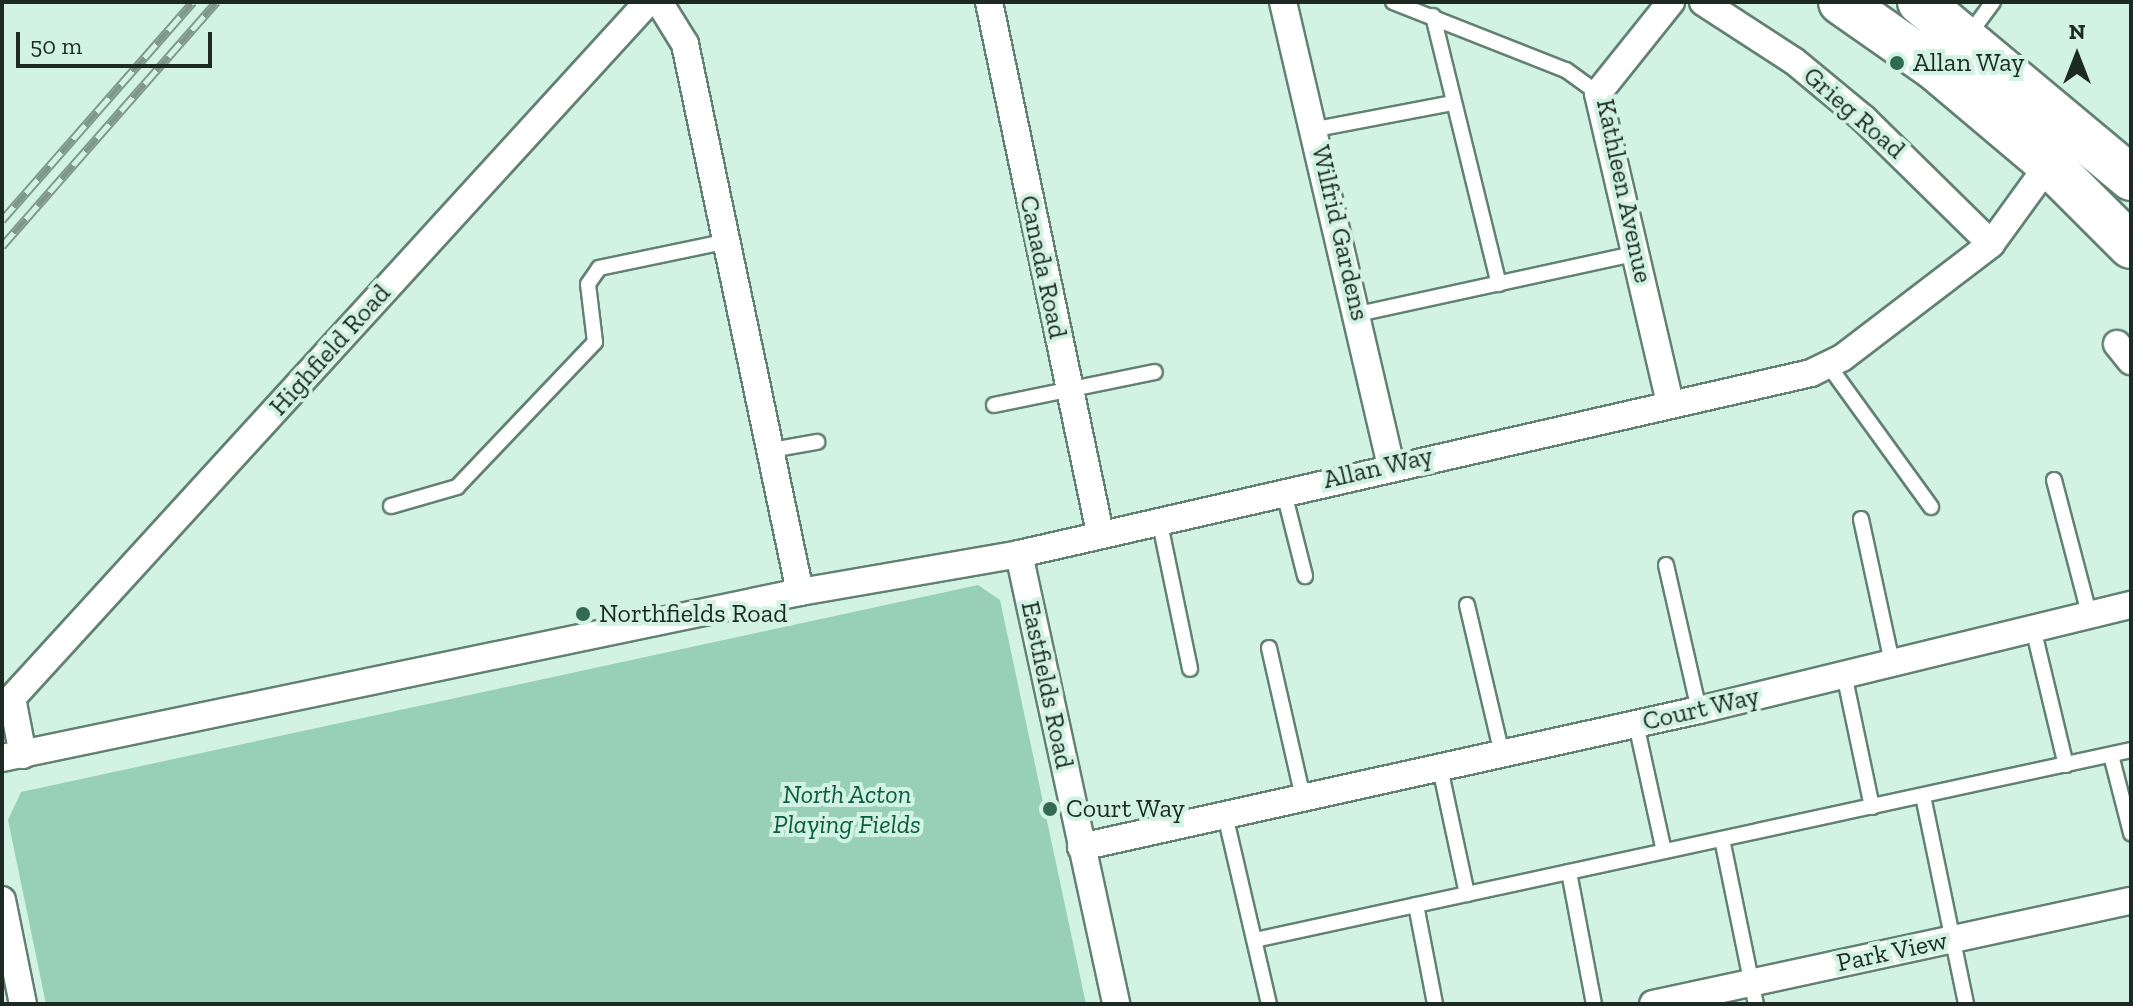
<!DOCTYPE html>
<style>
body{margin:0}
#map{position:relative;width:2133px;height:1006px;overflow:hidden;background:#d2f3e3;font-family:"Zilla Slab",serif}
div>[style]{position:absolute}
.green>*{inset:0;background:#98d0b7}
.roads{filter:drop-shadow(2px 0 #638173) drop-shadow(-2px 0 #638173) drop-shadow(0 2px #638173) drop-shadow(0 -2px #638173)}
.service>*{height:14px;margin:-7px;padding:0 7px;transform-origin:7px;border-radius:7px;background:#fff}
.minor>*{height:26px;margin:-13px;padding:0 13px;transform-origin:13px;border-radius:13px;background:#fff}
.trunk>*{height:44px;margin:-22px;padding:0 22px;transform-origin:22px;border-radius:22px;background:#fff}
.rail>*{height:9px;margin-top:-4.5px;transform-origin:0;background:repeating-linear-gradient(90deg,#d2f3e3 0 18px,#80988c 0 36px);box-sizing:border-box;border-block:2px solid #80988c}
.dots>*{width:22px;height:22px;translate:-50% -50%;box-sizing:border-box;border:4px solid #d2f3e3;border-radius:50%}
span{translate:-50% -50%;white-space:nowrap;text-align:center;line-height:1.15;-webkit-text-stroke:8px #d2f3e3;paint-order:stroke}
.poi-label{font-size:26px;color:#1d2a24}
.left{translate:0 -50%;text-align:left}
.street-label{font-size:26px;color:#1d2a24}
.park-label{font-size:26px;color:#0a5c42;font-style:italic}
.frame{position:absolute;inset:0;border:4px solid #1d2a24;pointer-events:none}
.north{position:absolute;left:2037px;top:16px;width:80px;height:80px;-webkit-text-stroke:6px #d2f3e3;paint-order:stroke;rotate:0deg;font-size:22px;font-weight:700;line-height:32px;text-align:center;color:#1d2a24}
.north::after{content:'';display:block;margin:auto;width:28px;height:36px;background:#1d2a24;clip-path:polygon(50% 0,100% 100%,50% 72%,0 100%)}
.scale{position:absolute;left:16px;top:32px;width:196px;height:36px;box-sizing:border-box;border:4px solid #1d2a24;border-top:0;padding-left:10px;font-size:24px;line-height:28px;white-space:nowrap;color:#1d2a24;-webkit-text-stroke:6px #d2f3e3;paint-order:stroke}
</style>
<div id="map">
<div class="green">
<i style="clip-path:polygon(978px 585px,1000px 600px,1086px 1004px,46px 1004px,8px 820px,21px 792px)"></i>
</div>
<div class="roads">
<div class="service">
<i style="left:1393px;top:2px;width:186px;rotate:21.5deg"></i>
<i style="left:1566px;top:70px;width:39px;rotate:36deg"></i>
<i style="left:1433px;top:16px;width:276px;rotate:76.2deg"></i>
<i style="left:1968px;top:36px;width:42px;rotate:-53.7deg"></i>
<i style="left:1316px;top:129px;width:138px;rotate:-10.8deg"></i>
<i style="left:1358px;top:314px;width:286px;rotate:-12.3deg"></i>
<i style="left:1829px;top:366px;width:174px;rotate:54.1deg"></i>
<i style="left:994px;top:405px;width:164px;rotate:-11.6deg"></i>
<i style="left:772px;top:450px;width:46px;rotate:-10.1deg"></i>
<i style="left:2054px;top:480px;width:142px;rotate:75.3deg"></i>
<i style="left:1283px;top:489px;width:90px;rotate:75.8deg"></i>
<i style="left:391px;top:506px;width:69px;rotate:-16.1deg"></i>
<i style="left:457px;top:487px;width:200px;rotate:-46.4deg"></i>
<i style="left:595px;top:342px;width:58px;rotate:-96.9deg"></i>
<i style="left:588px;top:284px;width:19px;rotate:-55deg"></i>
<i style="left:599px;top:268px;width:132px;rotate:-11.8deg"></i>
<i style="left:1159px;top:519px;width:153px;rotate:78.3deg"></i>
<i style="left:1861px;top:519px;width:146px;rotate:77.8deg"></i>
<i style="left:1666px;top:565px;width:149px;rotate:77.2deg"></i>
<i style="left:1467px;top:605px;width:153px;rotate:76.8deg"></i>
<i style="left:2033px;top:628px;width:141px;rotate:76.5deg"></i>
<i style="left:1269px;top:648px;width:154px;rotate:77.2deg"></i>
<i style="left:1844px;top:674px;width:136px;rotate:78.1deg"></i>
<i style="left:1636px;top:724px;width:130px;rotate:77.6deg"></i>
<i style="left:2111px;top:755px;width:81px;rotate:75.6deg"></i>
<i style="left:1440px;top:768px;width:129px;rotate:77.9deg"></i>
<i style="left:1923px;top:796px;width:212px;rotate:78.3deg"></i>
<i style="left:1225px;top:815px;width:194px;rotate:76.9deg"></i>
<i style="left:1722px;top:839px;width:168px;rotate:78.4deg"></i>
<i style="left:1569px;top:872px;width:134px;rotate:79.3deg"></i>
<i style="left:1416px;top:905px;width:101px;rotate:79.1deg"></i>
<i style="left:1255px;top:940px;width:896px;rotate:-12.24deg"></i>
</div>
<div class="minor">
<i style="left:659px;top:2px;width:49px;rotate:58.2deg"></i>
<i style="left:685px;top:44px;width:560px;rotate:78.15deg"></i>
<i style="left:989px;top:2px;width:542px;rotate:78.19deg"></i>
<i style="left:1283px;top:2px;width:475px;rotate:76.9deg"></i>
<i style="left:1703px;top:2px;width:108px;rotate:33deg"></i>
<i style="left:1794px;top:61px;width:91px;rotate:39.6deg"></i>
<i style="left:1864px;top:119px;width:178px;rotate:44.5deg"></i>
<i style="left:2117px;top:344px;width:22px;rotate:51deg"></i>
<i style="left:1670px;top:403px;width:318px;rotate:-103.1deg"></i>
<i style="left:1598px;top:93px;width:117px;rotate:-51.3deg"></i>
<i style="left:1019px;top:554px;width:460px;rotate:77.8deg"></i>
<i style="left:23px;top:755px;width:58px;rotate:-100.9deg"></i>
<i style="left:12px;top:698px;width:943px;rotate:-47.58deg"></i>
<i style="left:2px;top:758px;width:815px;rotate:-11.75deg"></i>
<i style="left:800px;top:592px;width:222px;rotate:-9.8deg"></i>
<i style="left:1019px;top:554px;width:812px;rotate:-12.87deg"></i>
<i style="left:1811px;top:373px;width:34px;rotate:-26deg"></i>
<i style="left:1842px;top:358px;width:188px;rotate:-37.4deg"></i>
<i style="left:1991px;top:244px;width:99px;rotate:-54.1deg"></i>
<i style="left:1081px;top:847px;width:633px;rotate:-12.5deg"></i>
<i style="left:1699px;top:710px;width:445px;rotate:-13.7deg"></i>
<i style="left:2px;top:900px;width:106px;rotate:78.6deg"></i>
<i style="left:1653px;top:1004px;width:489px;rotate:-12.2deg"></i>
</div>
<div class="trunk">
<i style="left:1841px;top:2px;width:113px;rotate:35deg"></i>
<i style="left:1934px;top:67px;width:150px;rotate:40.1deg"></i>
<i style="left:2049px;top:164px;width:116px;rotate:45deg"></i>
<i style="left:1920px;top:2px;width:275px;rotate:39.8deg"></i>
</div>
</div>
<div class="rail">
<i style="left:2px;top:220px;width:290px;rotate:-48.8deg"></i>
<i style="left:2px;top:246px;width:325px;rotate:-48.7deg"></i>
</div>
<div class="dots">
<i style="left:1897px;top:63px;background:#316b54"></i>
<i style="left:583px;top:614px;background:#316b54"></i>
<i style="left:1050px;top:809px;background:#316b54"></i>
</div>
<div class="poi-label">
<span class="left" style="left:1913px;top:63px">Allan Way</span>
<span class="left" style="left:599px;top:614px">Northfields Road</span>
<span class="left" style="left:1066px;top:809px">Court Way</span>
</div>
<div class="street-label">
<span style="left:1854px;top:113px;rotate:41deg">Grieg Road</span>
<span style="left:1624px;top:191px;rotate:78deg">Kathleen Avenue</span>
<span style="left:1340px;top:233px;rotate:77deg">Wilfrid Gardens</span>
<span style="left:1043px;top:267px;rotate:78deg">Canada Road</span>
<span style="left:330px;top:350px;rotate:-48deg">Highfield Road</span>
<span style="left:1378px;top:468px;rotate:-13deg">Allan Way</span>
<span style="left:1047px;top:685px;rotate:78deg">Eastfields Road</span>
<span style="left:1701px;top:709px;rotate:-13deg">Court Way</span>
<span style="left:1892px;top:952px;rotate:-12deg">Park View</span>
</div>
<div class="park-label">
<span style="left:847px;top:810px">North Acton<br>Playing Fields</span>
</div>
<div class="frame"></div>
<div class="north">N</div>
<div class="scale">50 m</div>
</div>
